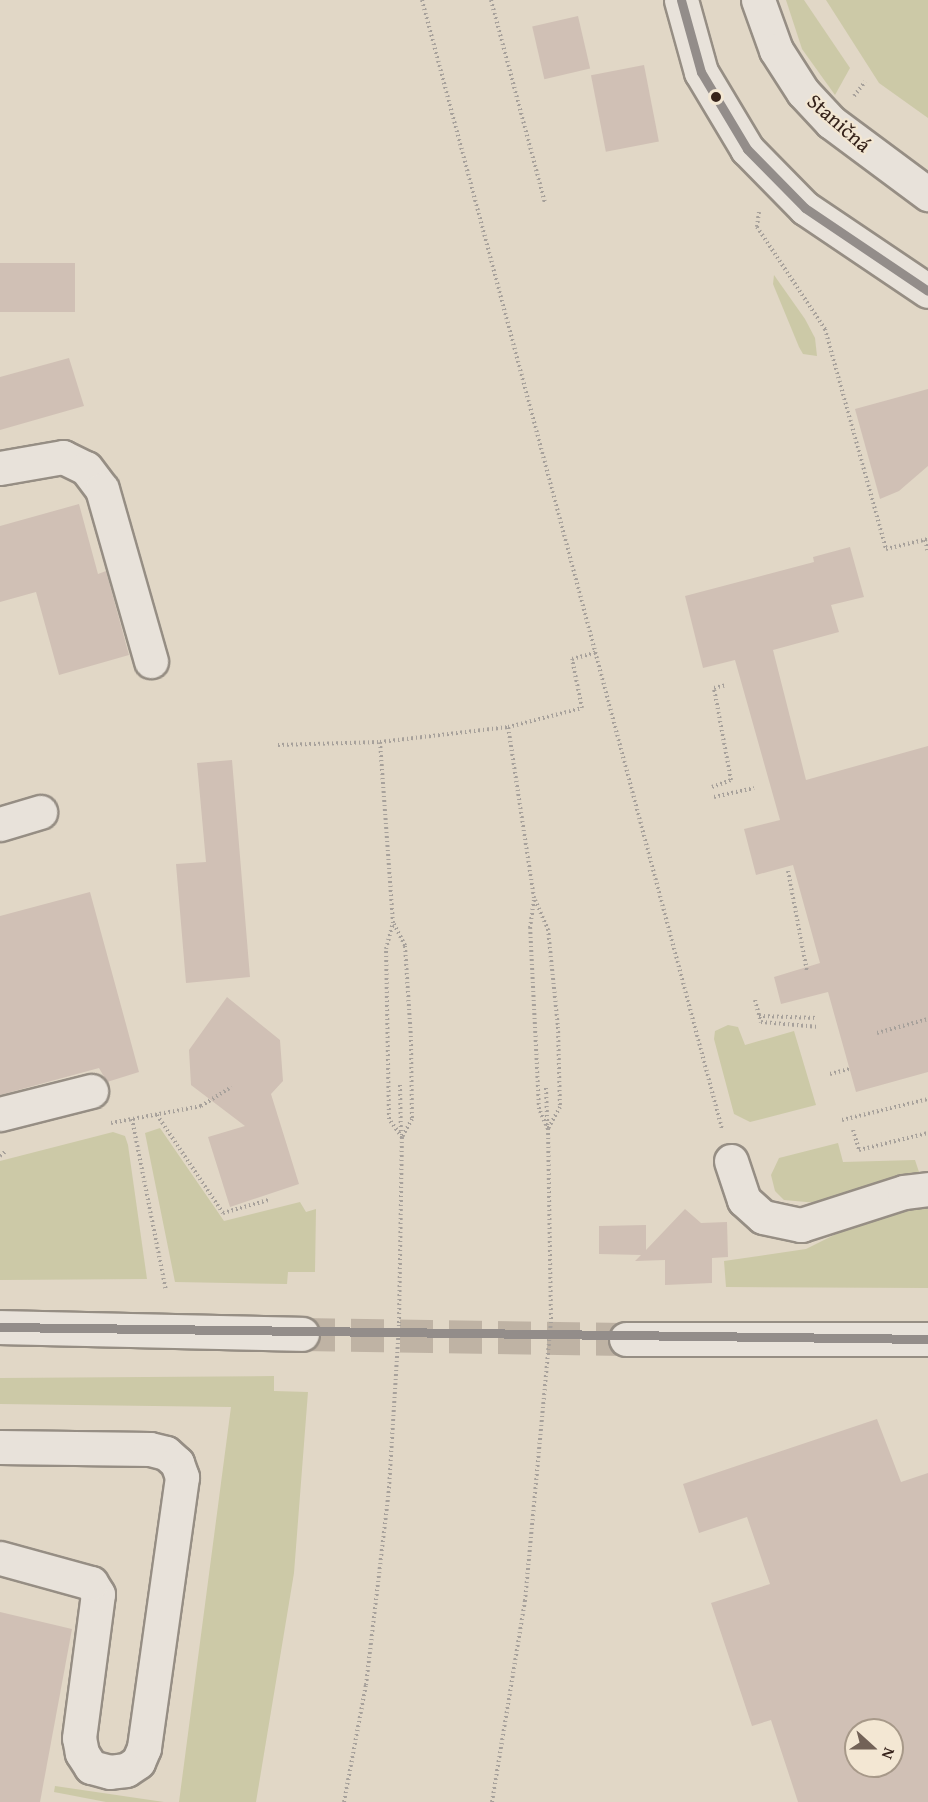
<!DOCTYPE html>
<meta charset="utf-8">
<style>
body{margin:0}
#map{position:relative;width:928px;height:1802px;overflow:hidden;background:#e1d7c6;font-family:"Gentium Book Plus",serif}
div>[style]{position:absolute}
.green>*{inset:0;background:#ccc9a7}
.building>*{inset:0;background:#d0c0b5;transform-origin:0 0}
.minor-tunnel>*{height:33px;margin-top:-16.5px;transform-origin:0;background:repeating-linear-gradient(90deg,#bfb3a4 0 33px,transparent 0 49px)}
.path>*{height:4px;margin-top:-2px;transform-origin:0;background:repeating-linear-gradient(90deg,#a7a19b 0 1.5px,transparent 0 4.5px)}
.roads{filter:drop-shadow(2px 0 #968e84) drop-shadow(-2px 0 #968e84) drop-shadow(0 2px #968e84) drop-shadow(0 -2px #968e84)}
.minor>*{height:33px;margin:-16.5px;padding:0 16.5px;transform-origin:16.5px;border-radius:16.5px;background:#e8e2da}
.bus-1>*{height:9px;margin:-4.5px;padding:0 4.5px;transform-origin:4.5px;border-radius:4.5px;background:#938d8a}
.dots>*{width:16px;height:16px;translate:-50% -50%;box-sizing:border-box;border:3px solid #f3e7d3;border-radius:50%}
span{translate:-50% -50%;white-space:nowrap;text-align:center;line-height:1.15;-webkit-text-stroke:4.5px #f3e7d3;paint-order:stroke}
.street-label{font-size:21px;color:#36231b}
.north{position:absolute;left:844px;top:1718px;width:60px;height:60px;box-sizing:border-box;background:#f3e7d3;border:2px solid #a79989;border-radius:50%;rotate:111deg;font-size:16px;font-weight:700;line-height:24px;text-align:center;color:#36231b}
.north::after{content:'';display:block;margin:auto;width:21px;height:27px;background:#726257;clip-path:polygon(50% 0,100% 100%,50% 72%,0 100%)}
</style>
<div id="map">
<div class="green">
<i style="clip-path:polygon(786px 0,804px 0,850px 68px,835px 95px,802px 49px)"></i>
<i style="clip-path:polygon(826px 0,928px 0,928px 118px,879px 83px)"></i>
<i style="clip-path:polygon(774px 275px,805px 319px,815px 338px,817px 356px,803px 354px,799px 347px,773px 284px)"></i>
<i style="clip-path:polygon(728px 1025px,738px 1027px,745px 1045px,794px 1031px,816px 1105px,750px 1122px,734px 1114px,714px 1039px,715px 1031px)"></i>
<i style="clip-path:polygon(160px 1128px,224px 1221px,300px 1202px,306px 1212px,316px 1209px,315px 1272px,288px 1272px,287px 1284px,175px 1282px,145px 1133px)"></i>
<i style="clip-path:polygon(113px 1132px,125px 1136px,128px 1145px,147px 1279px,0 1280px,0 1161px)"></i>
<i style="clip-path:polygon(838px 1143px,843px 1162px,915px 1160px,921px 1178px,829px 1204px,784px 1200px,775px 1191px,771px 1175px,779px 1158px)"></i>
<i style="clip-path:polygon(928px 1200px,928px 1288px,726px 1287px,724px 1261px,806px 1249px,870px 1217px)"></i>
<i style="clip-path:polygon(274px 1376px,274px 1391px,308px 1392px,294px 1573px,256px 1802px,179px 1802px,231px 1407px,0 1404px,0 1378px)"></i>
<i style="clip-path:polygon(55px 1786px,164px 1802px,106px 1802px,54px 1792px)"></i>
</div>
<div class="building">
<i style="left:578px;top:16px;width:54px;height:47px;rotate:77deg"></i>
<i style="left:644px;top:65px;width:78px;height:54px;rotate:79deg"></i>
<i style="left:75px;top:263px;width:49px;height:75px;rotate:90deg"></i>
<i style="clip-path:polygon(69px 358px,84px 406px,0 430px,0 377px)"></i>
<i style="clip-path:polygon(928px 389px,928px 466px,899px 491px,880px 499px,855px 409px)"></i>
<i style="clip-path:polygon(79px 504px,98px 574px,106px 571px,129px 655px,59px 675px,36px 592px,0 602px,0 526px)"></i>
<i style="clip-path:polygon(850px 547px,864px 597px,831px 605px,839px 632px,773px 650px,806px 780px,928px 746px,928px 1072px,856px 1092px,828px 992px,781px 1004px,774px 977px,820px 963px,793px 865px,756px 875px,744px 829px,780px 820px,735px 660px,703px 668px,685px 596px,814px 562px,813px 557px)"></i>
<i style="clip-path:polygon(232px 760px,250px 977px,186px 983px,176px 864px,206px 862px,197px 763px)"></i>
<i style="clip-path:polygon(90px 892px,139px 1072px,107px 1082px,99px 1068px,0 1095px,0 916px)"></i>
<i style="clip-path:polygon(227px 997px,280px 1040px,283px 1081px,271px 1094px,299px 1184px,230px 1207px,208px 1137px,245px 1126px,191px 1085px,189px 1050px)"></i>
<i style="clip-path:polygon(685px 1209px,701px 1223px,727px 1222px,728px 1257px,712px 1258px,712px 1283px,665px 1285px,665px 1260px,635px 1261px,641px 1255px,599px 1254px,599px 1226px,646px 1225px,646px 1250px)"></i>
<i style="clip-path:polygon(evenodd,877px 1419px,901px 1482px,928px 1473px,928px 1802px,798px 1802px,771px 1720px,752px 1726px,711px 1603px,770px 1584px,747px 1517px,699px 1533px,683px 1484px,877px 1419px,856px 1730px,892px 1730px,892px 1766px,856px 1766px,856px 1730px)"></i>
<i style="clip-path:polygon(0 1612px,72px 1629px,40px 1802px,0 1802px)"></i>
</div>
<div class="minor-tunnel">
<i style="left:302px;top:1334px;width:324px;rotate:0.9deg"></i>
</div>
<div class="path">
<i style="left:422px;top:0;width:1168px;rotate:75.12deg"></i>
<i style="left:491px;top:0;width:210px;rotate:75.1deg"></i>
<i style="left:854px;top:96px;width:18px;rotate:-52deg"></i>
<i style="left:759px;top:212px;width:15px;rotate:98deg"></i>
<i style="left:757px;top:227px;width:123px;rotate:56.3deg"></i>
<i style="left:825px;top:329px;width:228px;rotate:74.5deg"></i>
<i style="left:886px;top:549px;width:43px;rotate:-13.4deg"></i>
<i style="left:925px;top:540px;width:12px;rotate:76deg"></i>
<i style="left:278px;top:745px;width:102px;rotate:-1.7deg"></i>
<i style="left:712px;top:787px;width:20px;rotate:-20deg"></i>
<i style="left:731px;top:780px;width:94px;rotate:-100.5deg"></i>
<i style="left:714px;top:688px;width:12px;rotate:-14deg"></i>
<i style="left:714px;top:797px;width:41px;rotate:-12.7deg"></i>
<i style="left:788px;top:871px;width:103px;rotate:79.3deg"></i>
<i style="left:535px;top:900px;width:32px;rotate:66deg"></i>
<i style="left:548px;top:929px;width:99px;rotate:84.2deg"></i>
<i style="left:558px;top:1027px;width:80px;rotate:88.6deg"></i>
<i style="left:560px;top:1107px;width:25px;rotate:119deg"></i>
<i style="left:394px;top:924px;width:25px;rotate:63deg"></i>
<i style="left:405px;top:946px;width:94px;rotate:86.3deg"></i>
<i style="left:411px;top:1040px;width:79px;rotate:89.3deg"></i>
<i style="left:412px;top:1119px;width:21px;rotate:119deg"></i>
<i style="left:755px;top:1000px;width:23px;rotate:75deg"></i>
<i style="left:761px;top:1022px;width:58px;rotate:4.9deg"></i>
<i style="left:759px;top:1016px;width:58px;rotate:2deg"></i>
<i style="left:877px;top:1033px;width:53px;rotate:-15.4deg"></i>
<i style="left:830px;top:1074px;width:20px;rotate:-15deg"></i>
<i style="left:400px;top:1085px;width:50px;rotate:88.9deg"></i>
<i style="left:546px;top:1088px;width:38px;rotate:88deg"></i>
<i style="left:157px;top:1115px;width:118px;rotate:56deg"></i>
<i style="left:223px;top:1213px;width:47px;rotate:-16.1deg"></i>
<i style="left:132px;top:1119px;width:175px;rotate:78.8deg"></i>
<i style="left:842px;top:1120px;width:89px;rotate:-13.7deg"></i>
<i style="left:111px;top:1123px;width:92px;rotate:-10.7deg"></i>
<i style="left:201px;top:1106px;width:36px;rotate:-32deg"></i>
<i style="left:853px;top:1130px;width:21px;rotate:73deg"></i>
<i style="left:859px;top:1150px;width:71px;rotate:-13.8deg"></i>
<i style="left:0;top:1156px;width:8px;rotate:-40deg"></i>
<i style="left:344px;top:1802px;width:119px;rotate:-79.4deg"></i>
<i style="left:366px;top:1685px;width:198px;rotate:-83.3deg"></i>
<i style="left:389px;top:1488px;width:165px;rotate:-86.5deg"></i>
<i style="left:399px;top:1323px;width:186px;rotate:-89.1deg"></i>
<i style="left:402px;top:1137px;width:22px;rotate:-126deg"></i>
<i style="left:389px;top:1119px;width:170px;rotate:-91deg"></i>
<i style="left:386px;top:949px;width:27px;rotate:-75deg"></i>
<i style="left:393px;top:923px;width:181px;rotate:-94.1deg"></i>
<i style="left:380px;top:742px;width:129px;rotate:-6.7deg"></i>
<i style="left:492px;top:1802px;width:204px;rotate:-80.7deg"></i>
<i style="left:525px;top:1601px;width:283px;rotate:-84.7deg"></i>
<i style="left:551px;top:1319px;width:190px;rotate:-90.9deg"></i>
<i style="left:548px;top:1129px;width:22px;rotate:-114deg"></i>
<i style="left:539px;top:1109px;width:181px;rotate:-92.8deg"></i>
<i style="left:530px;top:928px;width:30px;rotate:-82deg"></i>
<i style="left:534px;top:898px;width:173px;rotate:-98.6deg"></i>
<i style="left:508px;top:727px;width:76px;rotate:-14.4deg"></i>
<i style="left:582px;top:708px;width:50px;rotate:-101.5deg"></i>
<i style="left:572px;top:659px;width:24px;rotate:-15deg"></i>
</div>
<div class="roads">
<div class="minor">
<i style="left:681px;top:0;width:75px;rotate:74.5deg"></i>
<i style="left:701px;top:72px;width:90px;rotate:59.1deg"></i>
<i style="left:747px;top:149px;width:83px;rotate:45.5deg"></i>
<i style="left:805px;top:208px;width:148px;rotate:34deg"></i>
<i style="left:758px;top:0;width:53px;rotate:70.2deg"></i>
<i style="left:776px;top:50px;width:50px;rotate:57.3deg"></i>
<i style="left:803px;top:92px;width:41px;rotate:47deg"></i>
<i style="left:831px;top:122px;width:121px;rotate:36.6deg"></i>
<i style="left:0;top:468px;width:64px;rotate:-9.9deg"></i>
<i style="left:63px;top:457px;width:25px;rotate:26deg"></i>
<i style="left:86px;top:468px;width:26px;rotate:53deg"></i>
<i style="left:102px;top:489px;width:179px;rotate:74.1deg"></i>
<i style="left:0;top:824px;width:42px;rotate:-16.7deg"></i>
<i style="left:0;top:1114px;width:94px;rotate:-14.2deg"></i>
<i style="left:731px;top:1161px;width:41px;rotate:71.6deg"></i>
<i style="left:744px;top:1200px;width:25px;rotate:42deg"></i>
<i style="left:763px;top:1217px;width:39px;rotate:12deg"></i>
<i style="left:801px;top:1225px;width:108px;rotate:-17.8deg"></i>
<i style="left:904px;top:1192px;width:24px;rotate:-7deg"></i>
<i style="left:0;top:1327px;width:302px;rotate:1.3deg"></i>
<i style="left:626px;top:1339px;width:302px"></i>
<i style="left:0;top:1447px;width:150px;rotate:0.8deg"></i>
<i style="left:150px;top:1449px;width:16px;rotate:14deg"></i>
<i style="left:166px;top:1453px;width:15px;rotate:42deg"></i>
<i style="left:177px;top:1463px;width:15px;rotate:70deg"></i>
<i style="left:182px;top:1477px;width:274px;rotate:98deg"></i>
<i style="left:144px;top:1748px;width:15px;rotate:113deg"></i>
<i style="left:138px;top:1762px;width:14px;rotate:146deg"></i>
<i style="left:126px;top:1770px;width:16px;rotate:173deg"></i>
<i style="left:110px;top:1772px;width:20px;rotate:-165deg"></i>
<i style="left:91px;top:1767px;width:17px;rotate:-123deg"></i>
<i style="left:82px;top:1753px;width:15px;rotate:-101deg"></i>
<i style="left:79px;top:1738px;width:145px;rotate:-82.5deg"></i>
<i style="left:98px;top:1594px;width:13px;rotate:-122deg"></i>
<i style="left:91px;top:1583px;width:94px;rotate:-164.6deg"></i>
</div>
</div>
<div class="bus-1">
<i style="left:681px;top:0;width:75px;rotate:74.5deg"></i>
<i style="left:701px;top:72px;width:90px;rotate:59.1deg"></i>
<i style="left:747px;top:149px;width:83px;rotate:45.5deg"></i>
<i style="left:805px;top:208px;width:148px;rotate:34deg"></i>
<i style="left:0;top:1327px;width:928px;rotate:0.74deg"></i>
</div>
<div class="dots">
<i style="left:716px;top:97px;background:#36231b"></i>
</div>
<div class="street-label">
<span style="left:839px;top:123px;rotate:41deg">Staničná</span>
</div>
<div class="north">N</div>
</div>
